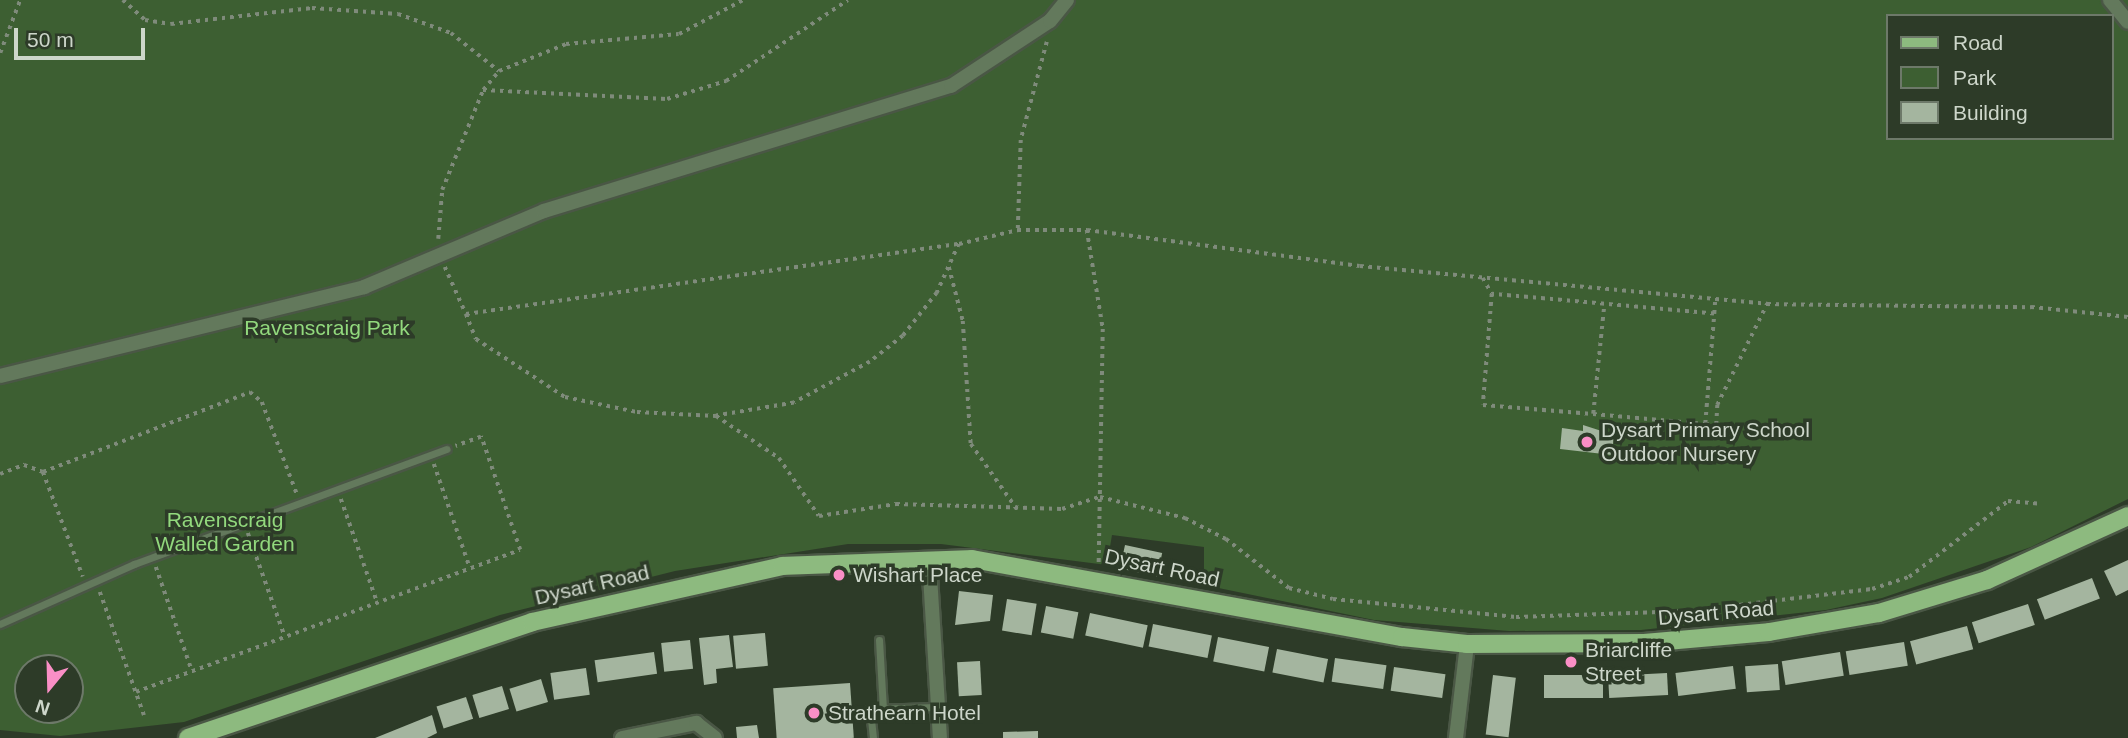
<!DOCTYPE html>
<style>
body{margin:0}
#map{position:relative;width:2128px;height:738px;overflow:hidden;background:#2d3b28;font-family:Arial,sans-serif}
div>[style]{position:absolute}
.green>*{inset:0;background:#3d5f32}
.building>*{inset:0;background:#a4b59f;transform-origin:0 0}
.path>*{height:3.5px;margin-top:-1.75px;transform-origin:0;background:repeating-linear-gradient(90deg,#7f8b7b 0 3.5px,transparent 0 8.5px)}
.roads{filter:drop-shadow(2px 0 #4a5745) drop-shadow(-2px 0 #4a5745) drop-shadow(0 2px #4a5745) drop-shadow(0 -2px #4a5745)}
.lane>*{height:7px;margin:-3.5px;padding:0 3.5px;transform-origin:3.5px;border-radius:3.5px;background:#63795c}
.street>*{height:14px;margin:-7px;padding:0 7px;transform-origin:7px;border-radius:7px;background:#63795c}
.primary>*{height:18px;margin:-9px;padding:0 9px;transform-origin:9px;border-radius:9px;background:#8dba7f}
.dots>*{width:19px;height:19px;translate:-50% -50%;box-sizing:border-box;border:4px solid #2d3b28;border-radius:50%}
span{translate:-50% -50%;white-space:nowrap;text-align:center;line-height:1.15;-webkit-text-stroke:7px #2d3b28;paint-order:stroke}
.park-label{font-size:21px;color:#92d97d}
.poi-label{font-size:21px;color:#cdd6ca}
.left{translate:0 -50%;text-align:left}
.street-label{font-size:21px;color:#cdd6ca}
.legend{position:absolute;left:1886px;top:14px;width:228px;height:126px;box-sizing:border-box;background:#2d3b28;border:2px solid #6d7969;margin:0;padding:9px 12px;list-style:none;font-size:21px;color:#cdd6ca}
.legend li{display:flex;align-items:center;gap:14px;height:35px}
.legend b{width:35px;border:2px solid #6d7969}
.north{position:absolute;left:14px;top:654px;width:70px;height:70px;box-sizing:border-box;background:#2d3b28;border:2px solid #6d7969;border-radius:50%;rotate:199deg;font-size:19px;font-weight:700;line-height:28px;text-align:center;color:#cdd6ca}
.north::after{content:'';display:block;margin:auto;width:24px;height:32px;background:#fa8fc6;clip-path:polygon(50% 0,100% 100%,50% 72%,0 100%)}
.scale{position:absolute;left:14px;top:28px;width:131px;height:32px;box-sizing:border-box;border:4px solid #cdd6ca;border-top:0;padding-left:9px;font-size:21px;line-height:24px;white-space:nowrap;color:#cdd6ca;-webkit-text-stroke:5px #2d3b28;paint-order:stroke}
</style>
<div id="map">
<div class="green">
<i style="clip-path:polygon(evenodd,0 0,2128px 0,2128px 499px,2031px 547px,1882px 598px,1826px 610px,1641px 630px,1509px 631px,1374px 620px,1204px 585px,1204px 547px,1112px 535px,1107px 565px,941px 544px,848px 544px,675px 571px,500px 615px,184px 722px,60px 736px,0 730px,0 0,1888px 16px,2112px 16px,2112px 138px,1888px 138px,1888px 16px,0 0,28px 668px,70px 668px,70px 710px,28px 710px,28px 668px)"></i>
</div>
<div class="building">
<i style="clip-path:polygon(1583px 425px,1614px 435px,1612px 455px,1560px 449px,1562px 428px,1583px 431px)"></i>
<i style="left:1125px;top:545px;width:38px;height:24px;rotate:12deg"></i>
<i style="clip-path:polygon(2128px 560px,2128px 590px,2116px 596px,2104px 571px)"></i>
<i style="left:2092px;top:578px;width:22px;height:59px;rotate:69deg"></i>
<i style="clip-path:polygon(959px 591px,993px 595px,990px 621px,955px 625px)"></i>
<i style="left:1007px;top:599px;width:30px;height:32px;rotate:9deg"></i>
<i style="left:2028px;top:604px;width:22px;height:59px;rotate:72deg"></i>
<i style="left:1046px;top:606px;width:33px;height:27px;rotate:11deg"></i>
<i style="left:1090px;top:613px;width:59px;height:23px;rotate:12deg"></i>
<i style="left:1153px;top:624px;width:60px;height:23px;rotate:11deg"></i>
<i style="left:1967px;top:626px;width:24px;height:59px;rotate:75deg"></i>
<i style="left:765px;top:633px;width:33px;height:32px;rotate:85deg"></i>
<i style="clip-path:polygon(729px 635px,733px 667px,716px 669px,717px 683px,704px 685px,699px 638px)"></i>
<i style="left:1218px;top:637px;width:52px;height:25px;rotate:11deg"></i>
<i style="left:690px;top:640px;width:29px;height:29px;rotate:84deg"></i>
<i style="left:1904px;top:642px;width:24px;height:59px;rotate:81deg"></i>
<i style="left:1277px;top:649px;width:52px;height:24px;rotate:11deg"></i>
<i style="left:654px;top:652px;width:22px;height:60px;rotate:82deg"></i>
<i style="left:1840px;top:652px;width:24px;height:59px;rotate:81deg"></i>
<i style="left:1335px;top:658px;width:52px;height:24px;rotate:8deg"></i>
<i style="left:980px;top:661px;width:34px;height:23px;rotate:87deg"></i>
<i style="left:1778px;top:664px;width:26px;height:33px;rotate:86deg"></i>
<i style="left:1733px;top:666px;width:23px;height:58px;rotate:83deg"></i>
<i style="left:1394px;top:667px;width:52px;height:24px;rotate:8deg"></i>
<i style="left:586px;top:668px;width:27px;height:36px;rotate:82deg"></i>
<i style="left:1667px;top:673px;width:22px;height:59px;rotate:87deg"></i>
<i style="left:1493px;top:675px;width:23px;height:60px;rotate:7deg"></i>
<i style="left:1603px;top:675px;width:23px;height:59px;rotate:90deg"></i>
<i style="left:541px;top:679px;width:24px;height:33px;rotate:73deg"></i>
<i style="left:850px;top:683px;width:55px;height:77px;rotate:86deg"></i>
<i style="left:502px;top:686px;width:24px;height:31px;rotate:73deg"></i>
<i style="left:466px;top:697px;width:23px;height:31px;rotate:72deg"></i>
<i style="clip-path:polygon(432px 715px,437px 733px,427px 738px,375px 738px)"></i>
<i style="clip-path:polygon(757px 725px,759px 738px,737px 738px,736px 727px)"></i>
<i style="clip-path:polygon(1038px 731px,1038px 738px,1003px 738px,1003px 732px)"></i>
</div>
<div class="path">
<i style="left:123px;top:0;width:30px;rotate:42deg"></i>
<i style="left:145px;top:20px;width:26px;rotate:9deg"></i>
<i style="left:171px;top:24px;width:142px;rotate:-6.5deg"></i>
<i style="left:312px;top:8px;width:86px;rotate:4deg"></i>
<i style="left:398px;top:14px;width:56px;rotate:19.7deg"></i>
<i style="left:451px;top:33px;width:61px;rotate:38.4deg"></i>
<i style="left:1047px;top:42px;width:101px;rotate:104.9deg"></i>
<i style="left:1021px;top:140px;width:90px;rotate:91.9deg"></i>
<i style="left:1018px;top:230px;width:69px"></i>
<i style="left:1087px;top:230px;width:275px;rotate:7.5deg"></i>
<i style="left:1360px;top:266px;width:409px;rotate:5.3deg"></i>
<i style="left:1767px;top:304px;width:264px;rotate:0.7deg"></i>
<i style="left:2031px;top:307px;width:98px;rotate:5.9deg"></i>
<i style="left:0;top:53px;width:57px;rotate:-69.3deg"></i>
<i style="left:483px;top:90px;width:184px;rotate:2.8deg"></i>
<i style="left:667px;top:99px;width:62px;rotate:-17deg"></i>
<i style="left:726px;top:81px;width:146px;rotate:-33.6deg"></i>
<i style="left:1087px;top:230px;width:100px;rotate:80.8deg"></i>
<i style="left:1103px;top:329px;width:237px;rotate:91deg"></i>
<i style="left:438px;top:239px;width:49px;rotate:-85.3deg"></i>
<i style="left:442px;top:190px;width:108px;rotate:-67.7deg"></i>
<i style="left:483px;top:90px;width:25px;rotate:-50deg"></i>
<i style="left:499px;top:71px;width:72px;rotate:-21.9deg"></i>
<i style="left:566px;top:44px;width:113px;rotate:-5.1deg"></i>
<i style="left:679px;top:34px;width:72px;rotate:-28deg"></i>
<i style="left:959px;top:244px;width:54px;rotate:114.2deg"></i>
<i style="left:937px;top:293px;width:55px;rotate:128.3deg"></i>
<i style="left:903px;top:336px;width:42px;rotate:141.8deg"></i>
<i style="left:870px;top:362px;width:86px;rotate:151.7deg"></i>
<i style="left:794px;top:403px;width:79px;rotate:170.5deg"></i>
<i style="left:716px;top:416px;width:76px;rotate:33.7deg"></i>
<i style="left:779px;top:458px;width:70px;rotate:55.4deg"></i>
<i style="left:819px;top:516px;width:78px;rotate:-8.9deg"></i>
<i style="left:896px;top:504px;width:166px;rotate:1.7deg"></i>
<i style="left:1062px;top:509px;width:40px;rotate:-18deg"></i>
<i style="left:1100px;top:497px;width:88px;rotate:13.9deg"></i>
<i style="left:1185px;top:518px;width:46px;rotate:27.1deg"></i>
<i style="left:1226px;top:539px;width:80px;rotate:37.9deg"></i>
<i style="left:1289px;top:588px;width:45px;rotate:14deg"></i>
<i style="left:1333px;top:599px;width:184px;rotate:5.6deg"></i>
<i style="left:1516px;top:617px;width:173px;rotate:-2deg"></i>
<i style="left:1689px;top:611px;width:184px;rotate:-6.9deg"></i>
<i style="left:1872px;top:589px;width:39px;rotate:-18deg"></i>
<i style="left:1909px;top:577px;width:125px;rotate:-37.5deg"></i>
<i style="left:2008px;top:501px;width:32px;rotate:5deg"></i>
<i style="left:445px;top:267px;width:51px;rotate:65.9deg"></i>
<i style="left:466px;top:314px;width:498px;rotate:-8.1deg"></i>
<i style="left:959px;top:244px;width:61px;rotate:-13.3deg"></i>
<i style="left:949px;top:267px;width:56px;rotate:75.5deg"></i>
<i style="left:963px;top:321px;width:123px;rotate:86.3deg"></i>
<i style="left:971px;top:444px;width:83px;rotate:54.8deg"></i>
<i style="left:1483px;top:278px;width:18px;rotate:61deg"></i>
<i style="left:466px;top:314px;width:27px;rotate:68deg"></i>
<i style="left:476px;top:339px;width:106px;rotate:33.1deg"></i>
<i style="left:565px;top:397px;width:74px;rotate:11.8deg"></i>
<i style="left:637px;top:412px;width:79px;rotate:2.9deg"></i>
<i style="left:1714px;top:314px;width:15px;rotate:-86deg"></i>
<i style="left:1593px;top:414px;width:110px;rotate:-84.2deg"></i>
<i style="left:1705px;top:424px;width:110px;rotate:-85.3deg"></i>
<i style="left:1714px;top:314px;width:223px;rotate:-174.9deg"></i>
<i style="left:1492px;top:294px;width:111px;rotate:94.6deg"></i>
<i style="left:1483px;top:405px;width:110px;rotate:4.7deg"></i>
<i style="left:1593px;top:414px;width:112px;rotate:5.1deg"></i>
<i style="left:1705px;top:424px;width:11px;rotate:5deg"></i>
<i style="left:1716px;top:425px;width:20px;rotate:-87deg"></i>
<i style="left:1717px;top:405px;width:113px;rotate:-63.7deg"></i>
<i style="left:434px;top:464px;width:110px;rotate:70.9deg"></i>
<i style="left:43px;top:472px;width:222px;rotate:-21.1deg"></i>
<i style="left:250px;top:392px;width:16px;rotate:40deg"></i>
<i style="left:262px;top:402px;width:98px;rotate:69.2deg"></i>
<i style="left:0;top:474px;width:26px;rotate:-21deg"></i>
<i style="left:24px;top:465px;width:20px;rotate:20deg"></i>
<i style="left:43px;top:472px;width:112px;rotate:69.1deg"></i>
<i style="left:341px;top:499px;width:109px;rotate:70.7deg"></i>
<i style="left:248px;top:533px;width:110px;rotate:70.4deg"></i>
<i style="left:156px;top:567px;width:110px;rotate:70.9deg"></i>
<i style="left:100px;top:592px;width:131px;rotate:70.3deg"></i>
<i style="left:136px;top:692px;width:409px;rotate:-20.3deg"></i>
<i style="left:520px;top:550px;width:120px;rotate:-109deg"></i>
<i style="left:481px;top:437px;width:27px;rotate:160deg"></i>
</div>
<div class="roads">
<div class="lane">
<i style="left:0;top:624px;width:147px;rotate:-24.1deg"></i>
<i style="left:134px;top:564px;width:333px;rotate:-20.2deg"></i>
<i style="left:879px;top:640px;width:69px;rotate:86.7deg"></i>
<i style="left:873px;top:738px;width:29px;rotate:-96deg"></i>
<i style="left:870px;top:709px;width:67px;rotate:-1.7deg"></i>
</div>
<div class="street">
<i style="left:2110px;top:0;width:28px;rotate:51deg"></i>
<i style="left:0;top:376px;width:375px;rotate:-13.7deg"></i>
<i style="left:364px;top:287px;width:195px;rotate:-22.9deg"></i>
<i style="left:544px;top:211px;width:426px;rotate:-17.1deg"></i>
<i style="left:951px;top:86px;width:118px;rotate:-33.3deg"></i>
<i style="left:1050px;top:21px;width:27px;rotate:-51deg"></i>
<i style="left:929px;top:559px;width:179px;rotate:86.5deg"></i>
<i style="left:622px;top:738px;width:76px;rotate:-11.5deg"></i>
<i style="left:696px;top:723px;width:24px;rotate:38deg"></i>
<i style="left:1456px;top:738px;width:95px;rotate:-83.3deg"></i>
</div>
<div class="primary">
<i style="left:188px;top:738px;width:363px;rotate:-18.6deg"></i>
<i style="left:532px;top:622px;width:256px;rotate:-12.6deg"></i>
<i style="left:782px;top:566px;width:190px;rotate:-2.1deg"></i>
<i style="left:972px;top:559px;width:437px;rotate:10.3deg"></i>
<i style="left:1402px;top:637px;width:65px;rotate:6.1deg"></i>
<i style="left:1467px;top:644px;width:177px;rotate:-0.3deg"></i>
<i style="left:1644px;top:643px;width:125px;rotate:-5deg"></i>
<i style="left:1769px;top:632px;width:112px;rotate:-9.8deg"></i>
<i style="left:1879px;top:613px;width:113px;rotate:-17deg"></i>
<i style="left:1987px;top:580px;width:155px;rotate:-24.4deg"></i>
</div>
</div>
<div class="dots">
<i style="left:1587px;top:442px;background:#fa8fc6"></i>
<i style="left:839px;top:575px;background:#fa8fc6"></i>
<i style="left:1571px;top:662px;background:#fa8fc6"></i>
<i style="left:814px;top:713px;background:#fa8fc6"></i>
</div>
<div class="park-label">
<span style="left:327px;top:328px">Ravenscraig Park</span>
<span style="left:225px;top:532px">Ravenscraig<br>Walled Garden</span>
</div>
<div class="poi-label">
<span class="left" style="left:1601px;top:442px">Dysart Primary School<br>Outdoor Nursery</span>
<span class="left" style="left:853px;top:575px">Wishart Place</span>
<span class="left" style="left:1585px;top:662px">Briarcliffe<br>Street</span>
<span class="left" style="left:828px;top:713px">Strathearn Hotel</span>
</div>
<div class="street-label">
<span style="left:1162px;top:568px;rotate:12deg">Dysart Road</span>
<span style="left:592px;top:585px;rotate:-13deg">Dysart Road</span>
<span style="left:1716px;top:613px;rotate:-5deg">Dysart Road</span>
</div>
<ul class="legend">
<li><b style="height:9px;background:#8dba7f"></b>Road</li>
<li><b style="height:19px;background:#3d5f32"></b>Park</li>
<li><b style="height:19px;background:#a4b59f"></b>Building</li>
</ul>
<div class="north">N</div>
<div class="scale">50 m</div>
</div>
